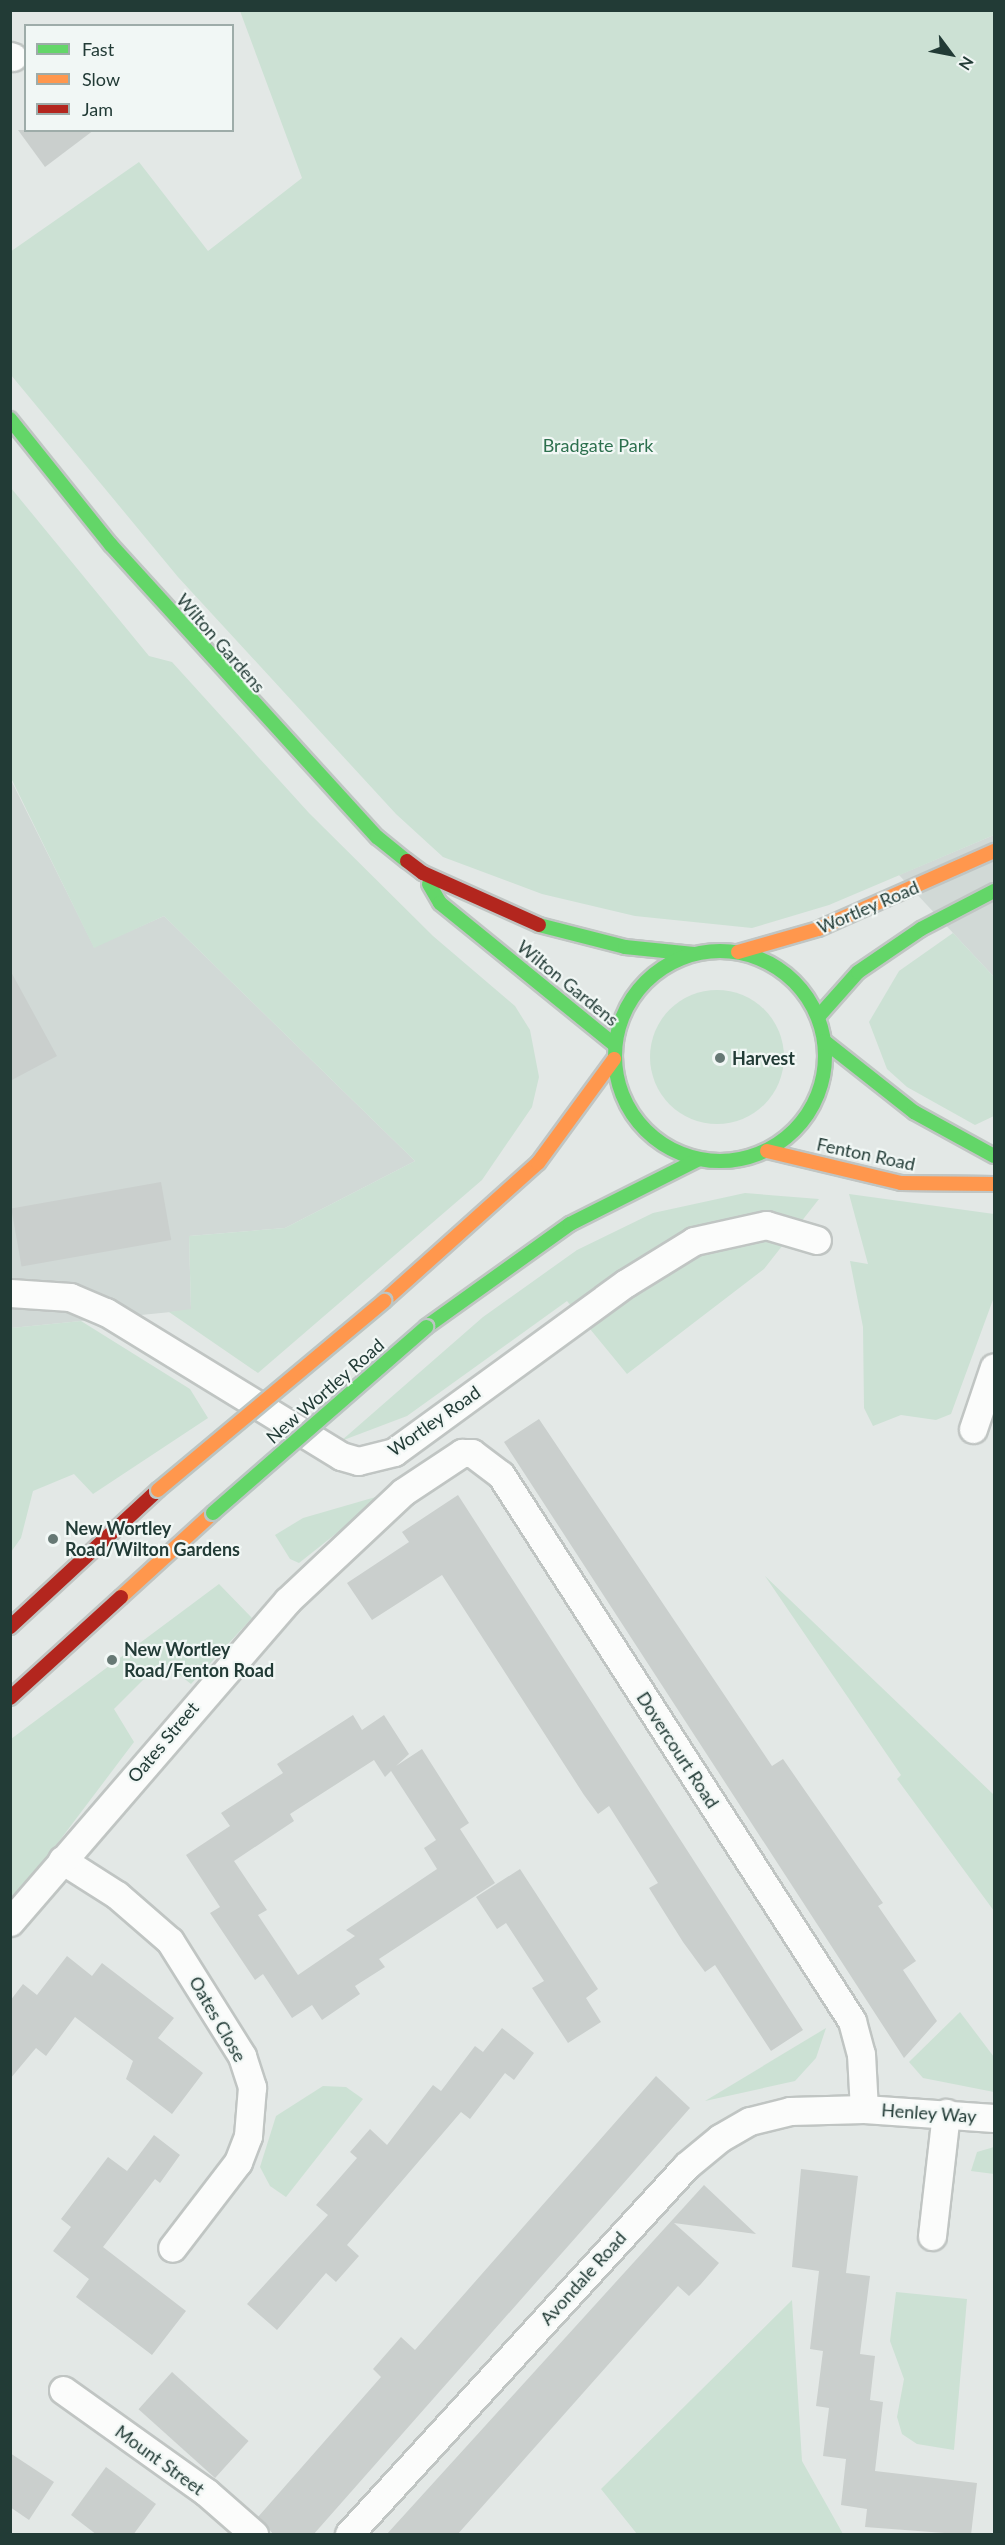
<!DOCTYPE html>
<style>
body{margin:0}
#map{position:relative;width:1005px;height:2545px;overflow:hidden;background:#e3e8e6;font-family:Lato,sans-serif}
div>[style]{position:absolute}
.built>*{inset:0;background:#d1d9d6}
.green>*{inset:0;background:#cce1d4}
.round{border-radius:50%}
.building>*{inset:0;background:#cacfcd;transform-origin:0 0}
.roads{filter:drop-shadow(2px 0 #c0c5c3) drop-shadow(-2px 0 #c0c5c3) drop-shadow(0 2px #c0c5c3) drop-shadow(0 -2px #c0c5c3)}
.street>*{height:27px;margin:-13.5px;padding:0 13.5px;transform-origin:13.5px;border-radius:13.5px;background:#fbfcfb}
.fast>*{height:14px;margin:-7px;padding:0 7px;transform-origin:7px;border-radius:7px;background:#63d668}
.fast>.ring{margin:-7px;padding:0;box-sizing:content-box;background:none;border:14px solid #63d668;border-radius:50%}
.slow>*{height:14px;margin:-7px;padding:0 7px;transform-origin:7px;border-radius:7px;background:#ff974d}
.jam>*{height:14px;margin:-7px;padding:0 7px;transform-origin:7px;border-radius:7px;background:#b3261e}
.bridges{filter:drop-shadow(2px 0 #bcc5c3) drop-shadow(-2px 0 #bcc5c3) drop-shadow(0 2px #bcc5c3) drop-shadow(0 -2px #bcc5c3)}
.fast-bridge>*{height:14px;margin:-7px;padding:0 7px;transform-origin:7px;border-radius:7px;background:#63d668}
.slow-bridge>*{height:14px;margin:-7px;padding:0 7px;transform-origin:7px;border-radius:7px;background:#ff974d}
.dots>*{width:16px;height:16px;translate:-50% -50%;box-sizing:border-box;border:3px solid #f1f7f5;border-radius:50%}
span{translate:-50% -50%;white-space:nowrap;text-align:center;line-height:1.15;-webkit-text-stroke:4.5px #f1f7f5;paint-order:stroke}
.park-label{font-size:18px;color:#2d704e}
.street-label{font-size:18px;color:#223b36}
.poi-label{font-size:18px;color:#223b36;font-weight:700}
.left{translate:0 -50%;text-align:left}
.frame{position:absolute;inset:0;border:12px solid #223b36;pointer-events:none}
.legend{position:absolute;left:24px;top:24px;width:210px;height:108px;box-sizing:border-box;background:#f1f7f5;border:2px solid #9eaca9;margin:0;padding:8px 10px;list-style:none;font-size:18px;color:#223b36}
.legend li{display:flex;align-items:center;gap:12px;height:30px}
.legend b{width:30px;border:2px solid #9eaca9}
.north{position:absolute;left:921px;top:24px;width:60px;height:60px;-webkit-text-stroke:4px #f1f7f5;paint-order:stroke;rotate:122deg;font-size:16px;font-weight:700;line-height:24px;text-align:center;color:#223b36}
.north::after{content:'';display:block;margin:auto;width:21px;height:27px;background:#223b36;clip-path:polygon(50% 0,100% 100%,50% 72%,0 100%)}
</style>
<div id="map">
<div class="built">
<i style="clip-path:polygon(10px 778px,94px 947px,164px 916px,415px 1161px,285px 1228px,189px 1236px,191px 1310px,11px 1328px)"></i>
<i style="clip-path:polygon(994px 835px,994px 977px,899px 875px)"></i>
</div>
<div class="green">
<i style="clip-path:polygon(240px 11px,994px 11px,994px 835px,829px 905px,752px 928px,635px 916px,542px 894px,443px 857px,396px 814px,178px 577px,11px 375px,10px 252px,139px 162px,208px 251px,302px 178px)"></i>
<i style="clip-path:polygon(11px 488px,149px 656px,172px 662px,309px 813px,433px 936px,515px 1006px,530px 1030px,539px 1077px,532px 1107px,482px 1180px,258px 1373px,169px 1312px,191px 1309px,189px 1236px,285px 1228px,415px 1161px,164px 916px,94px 948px,11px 778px)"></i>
<i style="clip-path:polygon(953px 933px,994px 977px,994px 1116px,975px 1125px,907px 1087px,887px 1069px,869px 1022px,899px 971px)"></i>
<i class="round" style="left:650px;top:990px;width:134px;height:134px"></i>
<i style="clip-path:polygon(745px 1193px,819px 1199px,764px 1269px,627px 1374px,567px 1301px,407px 1416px,341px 1441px,483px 1317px,577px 1250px,653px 1213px)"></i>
<i style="clip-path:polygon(849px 1194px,994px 1214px,994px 1297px,951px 1414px,936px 1420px,901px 1415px,873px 1426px,864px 1408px,863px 1327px,850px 1261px,868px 1264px)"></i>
<i style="clip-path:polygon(81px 1321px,190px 1389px,208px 1418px,93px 1494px,74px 1474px,33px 1491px,21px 1538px,11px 1552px,11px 1328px)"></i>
<i style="clip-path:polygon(386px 1494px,299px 1563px,290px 1559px,275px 1535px,303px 1518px)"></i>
<i style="clip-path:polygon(765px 1576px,994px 1795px,994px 1911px,897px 1779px,901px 1775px)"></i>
<i style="clip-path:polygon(219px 1584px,252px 1618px,191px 1684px,162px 1661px,114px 1709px,134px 1742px,11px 1905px,11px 1739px)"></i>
<i style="clip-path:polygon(960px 2012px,994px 2057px,994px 2092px,923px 2078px,909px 2062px)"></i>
<i style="clip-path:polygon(826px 2028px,816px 2058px,795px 2081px,705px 2101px)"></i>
<i style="clip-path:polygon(323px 2086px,346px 2087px,363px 2099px,286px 2197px,270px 2186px,260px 2167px,276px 2116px)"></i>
<i style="clip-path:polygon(994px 2147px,994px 2174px,971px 2171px,977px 2152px)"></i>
<i style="clip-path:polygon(896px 2292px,967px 2299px,954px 2450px,917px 2444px,902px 2434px,897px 2417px,904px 2379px,890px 2341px)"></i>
<i style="clip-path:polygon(792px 2300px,802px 2461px,843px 2534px,637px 2534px,601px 2489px)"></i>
</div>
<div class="building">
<i style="clip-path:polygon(18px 130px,94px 130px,45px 167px)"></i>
<i style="clip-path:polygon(10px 970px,57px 1056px,10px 1081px)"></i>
<i style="left:161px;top:1182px;width:59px;height:152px;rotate:80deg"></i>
<i style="clip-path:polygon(539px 1419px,772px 1766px,783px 1759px,883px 1903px,878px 1906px,916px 1961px,903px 1970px,937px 2021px,904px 2058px,504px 1442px)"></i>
<i style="clip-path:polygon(458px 1495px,803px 2030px,771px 2051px,715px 1965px,705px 1972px,683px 1942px,649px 1888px,658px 1883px,609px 1806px,598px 1814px,584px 1795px,442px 1575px,372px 1620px,347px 1583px,409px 1542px,402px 1532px)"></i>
<i style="clip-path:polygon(evenodd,353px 1715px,362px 1730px,384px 1715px,409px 1754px,396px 1766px,422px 1749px,469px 1823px,460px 1829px,495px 1883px,379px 1959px,385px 1967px,355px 1986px,360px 1994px,322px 2020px,312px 2005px,292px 2018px,263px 1974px,255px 1980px,210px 1913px,220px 1907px,186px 1855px,230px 1826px,221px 1813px,283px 1773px,277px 1764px,353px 1715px,374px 1760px,385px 1777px,391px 1771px,436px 1840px,424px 1848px,437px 1869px,346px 1930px,355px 1936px,298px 1975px,258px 1915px,267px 1910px,234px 1861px,294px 1821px,290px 1814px,374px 1760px)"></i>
<i style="clip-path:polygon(520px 1869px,598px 1989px,586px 1998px,601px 2022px,568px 2043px,532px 1988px,544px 1981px,506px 1923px,497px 1929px,476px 1897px)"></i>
<i style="clip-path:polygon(67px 1956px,92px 1976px,102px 1963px,174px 2018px,158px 2038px,203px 2073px,172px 2114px,126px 2079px,133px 2061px,75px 2017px,46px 2056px,36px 2048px,10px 2079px,10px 2001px,23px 1984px,37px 1995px)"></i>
<i style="clip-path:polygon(502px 2028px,534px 2053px,514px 2080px,505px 2073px,470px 2119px,461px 2112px,347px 2245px,359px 2256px,336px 2282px,326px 2273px,277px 2330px,247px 2304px,328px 2215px,316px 2205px,357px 2158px,350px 2152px,370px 2129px,387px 2145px,433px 2085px,441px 2091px,475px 2046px,483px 2052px)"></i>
<i style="clip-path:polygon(656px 2076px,690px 2108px,313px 2535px,274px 2535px,258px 2517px,381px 2377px,373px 2369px,401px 2337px,415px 2350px)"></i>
<i style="clip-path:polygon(154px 2135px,180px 2155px,160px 2183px,155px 2179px,103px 2247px,186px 2311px,152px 2355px,76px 2297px,89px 2279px,53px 2251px,71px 2227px,61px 2219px,108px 2157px,127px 2171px)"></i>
<i style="clip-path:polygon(801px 2169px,858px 2176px,846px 2273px,870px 2276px,860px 2354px,875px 2356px,870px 2400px,883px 2402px,875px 2471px,977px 2483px,971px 2535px,865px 2527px,867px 2509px,841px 2505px,846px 2459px,823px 2456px,829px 2408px,816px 2406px,823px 2351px,810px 2349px,819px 2271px,792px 2267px)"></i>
<i style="clip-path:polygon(704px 2185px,756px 2234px,674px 2223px,719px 2263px,701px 2284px,689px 2296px,678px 2286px,457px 2535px,386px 2535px)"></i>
<i style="left:172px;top:2372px;width:103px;height:50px;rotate:42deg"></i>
<i style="clip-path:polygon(10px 2453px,54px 2482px,29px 2520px,10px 2507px)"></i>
<i style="clip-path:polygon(106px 2467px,156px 2504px,133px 2535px,97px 2535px,71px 2515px)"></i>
</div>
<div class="roads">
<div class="street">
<i style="left:10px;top:56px;width:3px;rotate:18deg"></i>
<i style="left:10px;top:1293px;width:60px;rotate:3.8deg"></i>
<i style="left:70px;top:1297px;width:39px;rotate:23deg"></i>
<i style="left:106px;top:1312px;width:276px;rotate:31.5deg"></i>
<i style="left:341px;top:1456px;width:18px;rotate:16deg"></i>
<i style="left:358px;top:1461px;width:37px;rotate:-14deg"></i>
<i style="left:394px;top:1452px;width:287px;rotate:-36.1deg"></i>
<i style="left:626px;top:1283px;width:80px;rotate:-31.7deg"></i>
<i style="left:694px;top:1241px;width:74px;rotate:-12.5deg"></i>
<i style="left:766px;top:1225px;width:53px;rotate:16.4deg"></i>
<i style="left:973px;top:1429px;width:65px;rotate:-71.3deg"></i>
<i style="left:62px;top:1860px;width:65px;rotate:32.5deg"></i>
<i style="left:117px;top:1895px;width:70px;rotate:41deg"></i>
<i style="left:170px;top:1941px;width:136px;rotate:57.9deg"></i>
<i style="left:242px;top:2056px;width:33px;rotate:72deg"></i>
<i style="left:252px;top:2087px;width:49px;rotate:94.7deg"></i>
<i style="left:248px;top:2136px;width:28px;rotate:111deg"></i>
<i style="left:238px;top:2162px;width:108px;rotate:127.5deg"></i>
<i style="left:10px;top:1922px;width:424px;rotate:-49.2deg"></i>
<i style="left:287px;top:1601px;width:159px;rotate:-43.2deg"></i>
<i style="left:403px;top:1492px;width:71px;rotate:-33.5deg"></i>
<i style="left:462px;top:1453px;width:10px"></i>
<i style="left:472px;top:1453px;width:36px;rotate:37deg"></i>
<i style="left:501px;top:1475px;width:649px;rotate:57.26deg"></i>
<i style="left:852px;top:2021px;width:34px;rotate:75deg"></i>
<i style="left:861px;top:2054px;width:55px;rotate:86.9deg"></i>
<i style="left:932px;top:2236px;width:124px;rotate:-83.5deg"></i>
<i style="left:63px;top:2390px;width:176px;rotate:35.5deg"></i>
<i style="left:206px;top:2492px;width:64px;rotate:41.2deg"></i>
<i style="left:349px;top:2534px;width:499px;rotate:-47.5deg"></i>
<i style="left:686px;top:2166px;width:44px;rotate:-39.5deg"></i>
<i style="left:720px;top:2138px;width:34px;rotate:-30deg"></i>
<i style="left:750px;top:2121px;width:41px;rotate:-14deg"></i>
<i style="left:790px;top:2111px;width:74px;rotate:-1.5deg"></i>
<i style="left:864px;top:2109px;width:130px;rotate:4deg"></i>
</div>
<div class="fast">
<i style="left:10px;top:419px;width:161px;rotate:51.3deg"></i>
<i style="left:111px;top:545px;width:395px;rotate:47.7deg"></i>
<i style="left:377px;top:837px;width:38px;rotate:39deg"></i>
<i style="left:429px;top:884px;width:22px;rotate:60deg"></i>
<i style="left:440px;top:903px;width:225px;rotate:39.1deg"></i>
<i style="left:539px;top:925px;width:89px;rotate:14.3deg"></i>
<i style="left:625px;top:947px;width:69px;rotate:5.8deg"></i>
<i class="ring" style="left:615px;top:951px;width:196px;height:196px"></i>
<i style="left:818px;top:1017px;width:60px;rotate:-48.4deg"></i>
<i style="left:858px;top:972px;width:76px;rotate:-34.3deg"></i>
<i style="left:921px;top:929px;width:82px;rotate:-27.5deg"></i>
<i style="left:824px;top:1041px;width:115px;rotate:38.3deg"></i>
<i style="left:914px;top:1112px;width:91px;rotate:28.8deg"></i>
<i style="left:426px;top:1327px;width:177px;rotate:-35.6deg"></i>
<i style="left:570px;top:1224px;width:144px;rotate:-26.7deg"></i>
</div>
<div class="slow">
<i style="left:738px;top:952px;width:83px;rotate:-16deg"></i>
<i style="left:818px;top:929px;width:193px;rotate:-23.9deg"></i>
<i style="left:767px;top:1151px;width:138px;rotate:13.4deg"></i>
<i style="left:901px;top:1183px;width:93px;rotate:0.6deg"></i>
<i style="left:384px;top:1301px;width:207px;rotate:-41.9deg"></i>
<i style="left:538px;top:1163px;width:129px;rotate:-53.8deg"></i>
<i style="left:121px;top:1597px;width:125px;rotate:-42.4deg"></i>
</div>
<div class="jam">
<i style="left:407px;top:861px;width:20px;rotate:37deg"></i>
<i style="left:423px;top:873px;width:127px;rotate:24.1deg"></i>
<i style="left:10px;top:1627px;width:202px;rotate:-42.8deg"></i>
<i style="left:10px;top:1698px;width:150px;rotate:-42.3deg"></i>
</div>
</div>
<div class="bridges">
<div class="fast-bridge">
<i style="left:213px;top:1513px;width:283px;rotate:-41.1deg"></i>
</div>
<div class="slow-bridge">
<i style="left:158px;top:1490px;width:295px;rotate:-39.9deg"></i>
</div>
</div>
<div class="dots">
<i style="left:720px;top:1058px;background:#667874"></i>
<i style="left:53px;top:1539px;background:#667874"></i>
<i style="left:112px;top:1660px;background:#667874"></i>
</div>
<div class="park-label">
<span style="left:598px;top:445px">Bradgate Park</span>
</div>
<div class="street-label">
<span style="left:221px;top:643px;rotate:49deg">Wilton Gardens</span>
<span style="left:868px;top:907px;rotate:-23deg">Wortley Road</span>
<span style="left:568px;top:983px;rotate:39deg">Wilton Gardens</span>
<span style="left:866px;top:1154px;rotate:12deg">Fenton Road</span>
<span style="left:325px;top:1391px;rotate:-41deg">New Wortley Road</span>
<span style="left:434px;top:1421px;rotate:-35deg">Wortley Road</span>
<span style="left:163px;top:1742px;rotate:-50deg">Oates Street</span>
<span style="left:678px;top:1750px;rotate:57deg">Dovercourt Road</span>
<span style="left:218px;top:2019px;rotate:60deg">Oates Close</span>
<span style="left:929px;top:2113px;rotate:4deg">Henley Way</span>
<span style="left:583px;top:2278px;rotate:-48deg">Avondale Road</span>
<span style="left:160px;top:2460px;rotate:36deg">Mount Street</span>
</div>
<div class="poi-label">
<span class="left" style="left:732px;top:1058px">Harvest</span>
<span class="left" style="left:65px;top:1539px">New Wortley<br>Road/Wilton Gardens</span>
<span class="left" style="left:124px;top:1660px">New Wortley<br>Road/Fenton Road</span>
</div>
<div class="frame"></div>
<ul class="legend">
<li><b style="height:8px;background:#63d668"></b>Fast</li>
<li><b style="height:8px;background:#ff974d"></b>Slow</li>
<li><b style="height:8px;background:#b3261e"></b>Jam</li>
</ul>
<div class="north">N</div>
</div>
